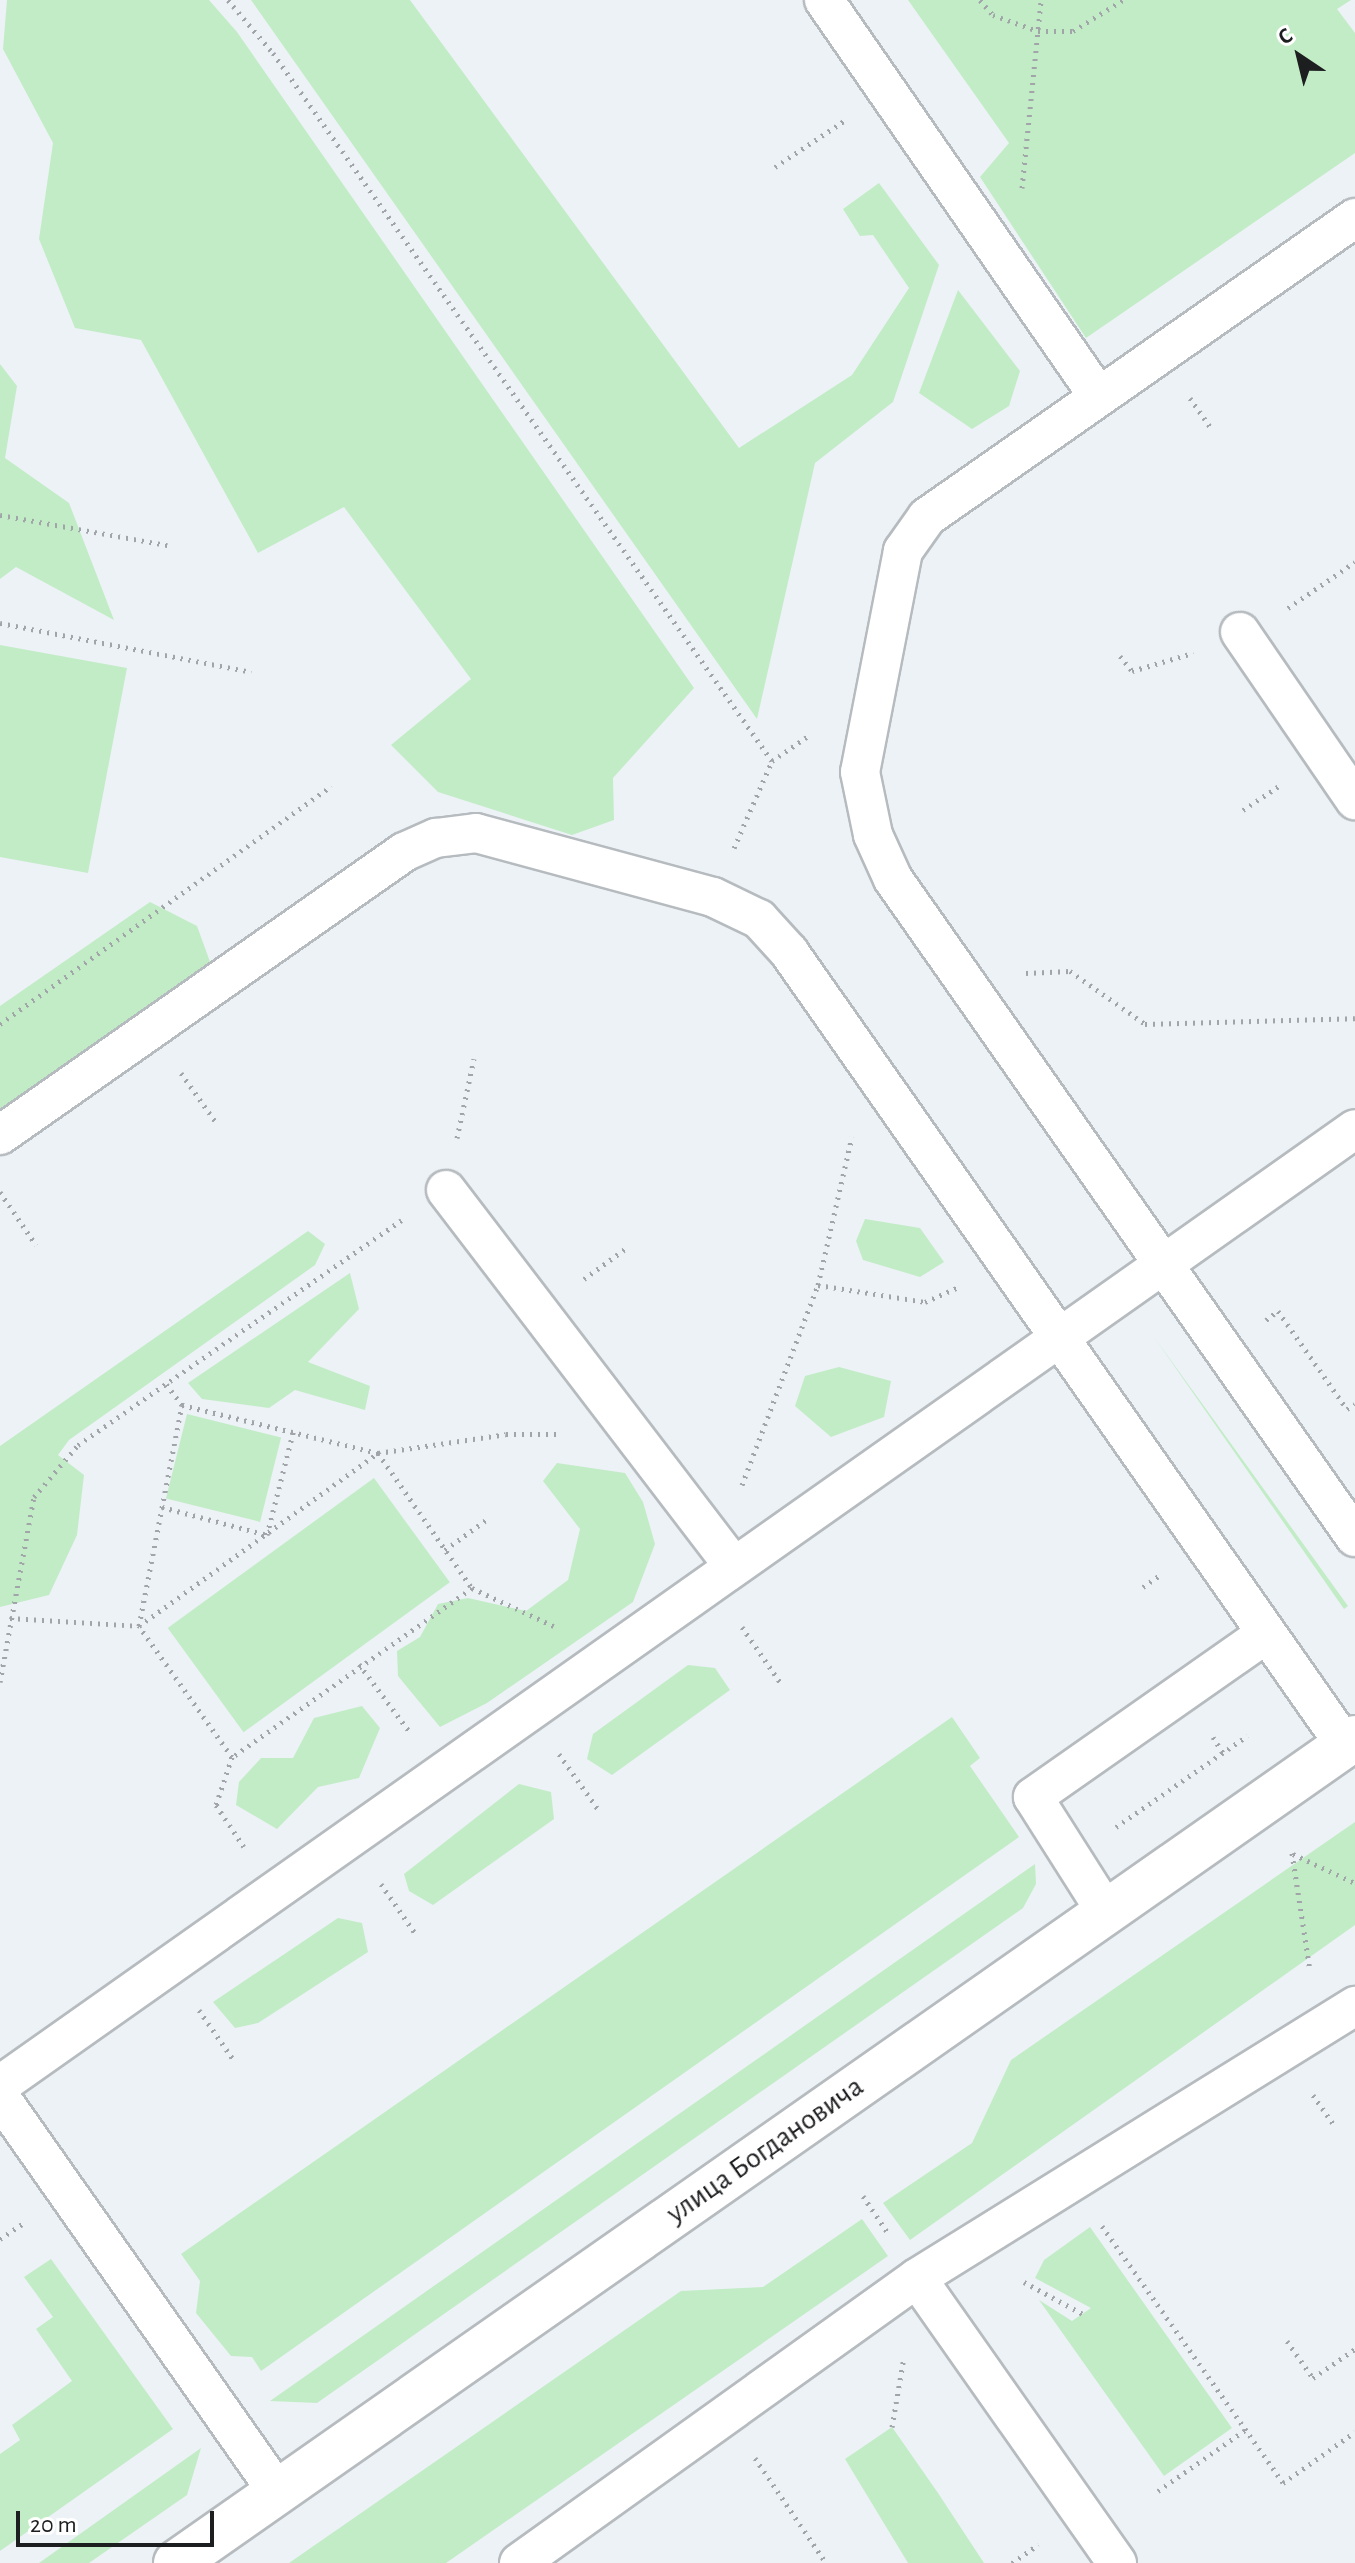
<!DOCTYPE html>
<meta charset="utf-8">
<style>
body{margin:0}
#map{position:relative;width:1355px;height:2563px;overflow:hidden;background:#edf2f7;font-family:"Alegreya Sans",sans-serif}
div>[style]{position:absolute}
.green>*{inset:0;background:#c2ecc6;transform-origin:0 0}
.path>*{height:5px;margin-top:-2.5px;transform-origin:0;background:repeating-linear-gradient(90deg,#a1a5a9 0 2px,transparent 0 8px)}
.roads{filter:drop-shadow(2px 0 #b6bbbf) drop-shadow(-2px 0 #b6bbbf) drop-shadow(0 2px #b6bbbf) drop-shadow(0 -2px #b6bbbf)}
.lane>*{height:38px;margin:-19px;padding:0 19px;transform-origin:19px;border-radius:19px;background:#fff}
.secondary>*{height:44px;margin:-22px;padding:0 22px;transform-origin:22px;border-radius:22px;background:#fff}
span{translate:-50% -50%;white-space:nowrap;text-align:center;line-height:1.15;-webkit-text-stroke:6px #fff;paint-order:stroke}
.street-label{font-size:30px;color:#1d1e20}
.north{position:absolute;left:1259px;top:16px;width:80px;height:80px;-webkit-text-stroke:6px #fff;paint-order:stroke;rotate:325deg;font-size:22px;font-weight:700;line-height:32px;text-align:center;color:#1d1e20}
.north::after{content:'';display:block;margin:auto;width:28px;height:36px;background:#1d1e20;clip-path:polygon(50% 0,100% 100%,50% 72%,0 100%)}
.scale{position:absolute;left:16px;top:2511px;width:198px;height:36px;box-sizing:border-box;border:4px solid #1d1e20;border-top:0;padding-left:10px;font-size:24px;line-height:28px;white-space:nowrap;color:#1d1e20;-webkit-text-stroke:6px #fff;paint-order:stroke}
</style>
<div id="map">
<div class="green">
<i style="clip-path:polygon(7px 0,209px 0,237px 32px,694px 688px,613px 778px,614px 820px,572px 835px,438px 792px,391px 745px,471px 679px,344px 507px,258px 553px,141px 340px,75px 328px,39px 239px,53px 143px,3px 49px)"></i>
<i style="clip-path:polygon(251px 0,410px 0,739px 448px,852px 375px,909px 288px,873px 235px,860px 236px,843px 209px,879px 183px,939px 265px,893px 402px,815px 463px,757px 719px)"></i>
<i style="clip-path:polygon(908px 0,1351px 0,1337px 9px,1355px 33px,1355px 153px,1086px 338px,980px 177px,1009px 143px)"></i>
<i style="clip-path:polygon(958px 290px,1020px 371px,1009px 406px,972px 429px,919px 393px)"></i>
<i style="clip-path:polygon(0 364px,17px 386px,5px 458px,69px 503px,114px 620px,16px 567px,0 579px)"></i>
<i style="clip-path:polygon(0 645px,127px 668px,88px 873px,0 857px)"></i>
<i style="clip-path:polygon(150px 902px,197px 926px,213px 970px,0 1122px,0 1006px)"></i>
<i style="clip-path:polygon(865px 1219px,920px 1228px,944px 1262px,920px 1277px,863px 1260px,856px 1241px)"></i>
<i style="clip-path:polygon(308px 1231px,325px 1244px,315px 1265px,69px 1440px,58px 1455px,84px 1475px,77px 1535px,49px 1595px,0 1607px,0 1446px)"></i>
<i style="clip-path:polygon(350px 1273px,359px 1309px,308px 1362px,370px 1386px,365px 1410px,295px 1390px,269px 1408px,202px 1399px,188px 1383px)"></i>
<i style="clip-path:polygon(1154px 1337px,1348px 1606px,1344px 1609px)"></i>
<i style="clip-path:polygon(839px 1367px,891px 1381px,884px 1417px,831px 1437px,795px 1406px,805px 1376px)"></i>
<i style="left:187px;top:1414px;width:97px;height:87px;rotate:14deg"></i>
<i style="clip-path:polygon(557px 1463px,625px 1473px,643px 1502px,655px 1544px,633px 1602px,487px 1703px,440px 1727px,398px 1676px,397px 1651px,420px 1637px,438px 1604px,468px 1598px,526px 1611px,568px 1580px,580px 1529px,543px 1481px)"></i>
<i style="left:374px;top:1478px;width:129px;height:255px;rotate:54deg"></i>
<i style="clip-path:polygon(688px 1665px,715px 1668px,730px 1690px,612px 1775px,587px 1759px,593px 1734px)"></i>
<i style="clip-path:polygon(362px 1706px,380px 1728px,359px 1778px,318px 1787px,277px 1829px,236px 1805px,239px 1782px,261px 1758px,293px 1758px,314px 1718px)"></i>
<i style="clip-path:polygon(952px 1717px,980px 1758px,970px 1766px,1019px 1837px,261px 2371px,252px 2357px,231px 2356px,196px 2313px,200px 2281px,181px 2254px)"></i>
<i style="clip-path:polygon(519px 1784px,551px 1792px,554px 1819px,433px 1905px,409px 1891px,404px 1874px)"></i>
<i style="clip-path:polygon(1355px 1822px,1355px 1925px,910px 2240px,883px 2203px,972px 2143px,1011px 2060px)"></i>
<i style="clip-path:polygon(1035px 1864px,1036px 1884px,1023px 1908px,317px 2403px,270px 2401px)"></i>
<i style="clip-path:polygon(338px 1918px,362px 1923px,368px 1952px,258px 2023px,235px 2028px,213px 2002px)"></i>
<i style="clip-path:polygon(862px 2219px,888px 2256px,446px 2563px,289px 2563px,681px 2291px,763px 2287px)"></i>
<i style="clip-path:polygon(1090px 2227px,1232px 2428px,1164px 2476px,1039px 2300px,1072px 2321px,1091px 2308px,1035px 2278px,1044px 2260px)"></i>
<i style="clip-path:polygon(51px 2259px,173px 2429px,0 2551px,0 2454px,20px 2440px,12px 2425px,72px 2381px,36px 2329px,53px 2317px,24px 2277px)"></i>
<i style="clip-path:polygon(892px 2427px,938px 2493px,984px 2563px,908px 2563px,845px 2459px)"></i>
<i style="clip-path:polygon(201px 2448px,187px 2495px,89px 2563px,39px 2563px)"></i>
</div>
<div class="path">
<i style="left:228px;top:0;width:70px;rotate:49.7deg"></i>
<i style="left:273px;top:53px;width:866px;rotate:54.82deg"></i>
<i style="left:980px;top:0;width:20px;rotate:49deg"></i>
<i style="left:993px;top:15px;width:48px;rotate:19.6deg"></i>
<i style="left:1038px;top:31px;width:35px"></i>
<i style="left:1073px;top:31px;width:59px;rotate:-31.8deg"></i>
<i style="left:775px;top:167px;width:83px;rotate:-33.7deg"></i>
<i style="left:1022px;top:188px;width:189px;rotate:-84.2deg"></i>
<i style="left:1190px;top:398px;width:39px;rotate:55deg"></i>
<i style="left:0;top:515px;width:170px;rotate:10.2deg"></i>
<i style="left:1288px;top:608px;width:81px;rotate:-34.5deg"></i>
<i style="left:0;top:623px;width:256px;rotate:11deg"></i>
<i style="left:1120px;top:656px;width:19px;rotate:51deg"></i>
<i style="left:1132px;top:671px;width:64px;rotate:-16.4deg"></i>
<i style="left:1243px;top:810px;width:43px;rotate:-33.7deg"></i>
<i style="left:734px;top:848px;width:95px;rotate:-66.4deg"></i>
<i style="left:772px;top:761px;width:47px;rotate:-34.7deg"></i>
<i style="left:1026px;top:973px;width:44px;rotate:-2.6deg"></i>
<i style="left:1070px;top:971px;width:92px;rotate:35.2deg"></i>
<i style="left:1145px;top:1024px;width:210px;rotate:-1.6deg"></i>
<i style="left:0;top:1024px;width:408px;rotate:-35.7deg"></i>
<i style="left:181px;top:1073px;width:59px;rotate:54.7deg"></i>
<i style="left:457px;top:1138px;width:81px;rotate:-77.9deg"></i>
<i style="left:0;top:1192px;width:64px;rotate:55.8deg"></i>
<i style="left:584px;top:1279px;width:51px;rotate:-36.2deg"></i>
<i style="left:818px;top:1285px;width:108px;rotate:9deg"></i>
<i style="left:925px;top:1302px;width:35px;rotate:-24deg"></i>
<i style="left:1266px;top:1320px;width:15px;rotate:-37deg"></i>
<i style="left:1278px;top:1311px;width:120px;rotate:54.9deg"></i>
<i style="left:1347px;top:1409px;width:9px;rotate:-32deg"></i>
<i style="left:182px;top:1405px;width:202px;rotate:13.8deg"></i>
<i style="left:378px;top:1453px;width:129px;rotate:-8.4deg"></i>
<i style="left:506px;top:1434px;width:56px"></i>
<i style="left:742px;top:1485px;width:214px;rotate:-69.2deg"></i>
<i style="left:818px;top:1285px;width:152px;rotate:-77.1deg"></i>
<i style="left:162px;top:1507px;width:109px;rotate:14.9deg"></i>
<i style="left:267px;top:1535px;width:109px;rotate:-75.7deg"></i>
<i style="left:445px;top:1550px;width:51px;rotate:-36.2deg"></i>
<i style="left:1143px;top:1587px;width:19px;rotate:-35deg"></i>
<i style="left:472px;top:1588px;width:90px;rotate:24.9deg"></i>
<i style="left:10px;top:1618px;width:129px;rotate:3.5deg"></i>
<i style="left:139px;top:1626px;width:225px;rotate:-79deg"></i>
<i style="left:182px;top:1405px;width:26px;rotate:-127deg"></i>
<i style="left:742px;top:1627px;width:67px;rotate:55.4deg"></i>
<i style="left:359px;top:1664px;width:84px;rotate:53.3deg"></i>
<i style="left:0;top:1682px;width:188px;rotate:-79.6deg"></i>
<i style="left:34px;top:1497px;width:68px;rotate:-49.8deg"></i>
<i style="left:78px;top:1445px;width:394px;rotate:-34.8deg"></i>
<i style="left:1213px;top:1737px;width:19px;rotate:58deg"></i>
<i style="left:559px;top:1754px;width:67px;rotate:54.7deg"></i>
<i style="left:232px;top:1757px;width:161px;rotate:-125.4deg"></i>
<i style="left:139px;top:1626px;width:295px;rotate:-35.9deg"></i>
<i style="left:378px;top:1453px;width:165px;rotate:55.2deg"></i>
<i style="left:472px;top:1588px;width:294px;rotate:144.8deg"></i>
<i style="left:232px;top:1757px;width:51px;rotate:108.4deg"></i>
<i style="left:216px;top:1805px;width:50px;rotate:56.3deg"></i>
<i style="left:1116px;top:1827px;width:160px;rotate:-34.8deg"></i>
<i style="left:1292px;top:1853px;width:119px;rotate:81.3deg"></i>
<i style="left:1293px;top:1854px;width:68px;rotate:25.1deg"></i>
<i style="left:381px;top:1884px;width:63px;rotate:55.3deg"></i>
<i style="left:199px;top:2010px;width:63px;rotate:55.3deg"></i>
<i style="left:1313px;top:2095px;width:35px;rotate:55deg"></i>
<i style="left:863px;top:2196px;width:45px;rotate:56deg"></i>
<i style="left:1102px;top:2226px;width:314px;rotate:54.8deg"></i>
<i style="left:1283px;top:2483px;width:88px;rotate:-35.3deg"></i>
<i style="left:0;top:2239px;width:27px;rotate:-34deg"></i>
<i style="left:1024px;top:2282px;width:67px;rotate:28.5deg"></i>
<i style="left:1287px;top:2341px;width:45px;rotate:54.9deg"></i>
<i style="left:1313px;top:2378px;width:51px;rotate:-34.6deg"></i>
<i style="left:892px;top:2427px;width:71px;rotate:-80.3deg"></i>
<i style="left:755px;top:2458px;width:127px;rotate:55.9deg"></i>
<i style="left:1158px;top:2491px;width:106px;rotate:-35deg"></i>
<i style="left:1012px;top:2563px;width:32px;rotate:-35deg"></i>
</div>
<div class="roads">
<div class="lane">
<i style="left:824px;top:0;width:481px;rotate:55.3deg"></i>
<i style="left:1355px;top:218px;width:522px;rotate:145.06deg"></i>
<i style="left:927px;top:517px;width:42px;rotate:125.2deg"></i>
<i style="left:903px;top:551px;width:225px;rotate:101deg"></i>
<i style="left:860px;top:772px;width:64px;rotate:78.3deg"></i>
<i style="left:873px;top:835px;width:48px;rotate:65.6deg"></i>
<i style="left:893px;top:879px;width:804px;rotate:54.93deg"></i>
<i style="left:1240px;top:632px;width:204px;rotate:55.6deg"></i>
<i style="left:0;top:1135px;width:493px;rotate:-35deg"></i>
<i style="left:404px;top:852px;width:35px;rotate:-24deg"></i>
<i style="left:436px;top:838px;width:40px;rotate:-7.1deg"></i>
<i style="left:476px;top:833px;width:245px;rotate:15.1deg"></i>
<i style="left:713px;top:897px;width:51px;rotate:25.6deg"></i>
<i style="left:759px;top:919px;width:45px;rotate:47.7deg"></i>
<i style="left:789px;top:952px;width:968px;rotate:54.96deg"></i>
<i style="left:446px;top:1190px;width:472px;rotate:52.6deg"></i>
<i style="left:1106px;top:1912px;width:136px;rotate:-122.4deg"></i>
<i style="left:1033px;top:1797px;width:284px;rotate:-35deg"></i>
<i style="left:0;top:2085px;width:1658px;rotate:-35.2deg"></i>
<i style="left:0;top:2097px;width:483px;rotate:54.9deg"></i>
<i style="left:519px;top:2563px;width:490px;rotate:-35.6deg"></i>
<i style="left:1117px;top:2563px;width:348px;rotate:-125.1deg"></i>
<i style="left:917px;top:2278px;width:516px;rotate:-31.84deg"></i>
</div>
<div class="secondary">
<i style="left:176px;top:2563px;width:1439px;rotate:-34.98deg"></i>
</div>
</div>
<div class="street-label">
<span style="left:765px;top:2150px;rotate:-35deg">улица Богдановича</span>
</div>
<div class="north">С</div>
<div class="scale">20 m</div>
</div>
